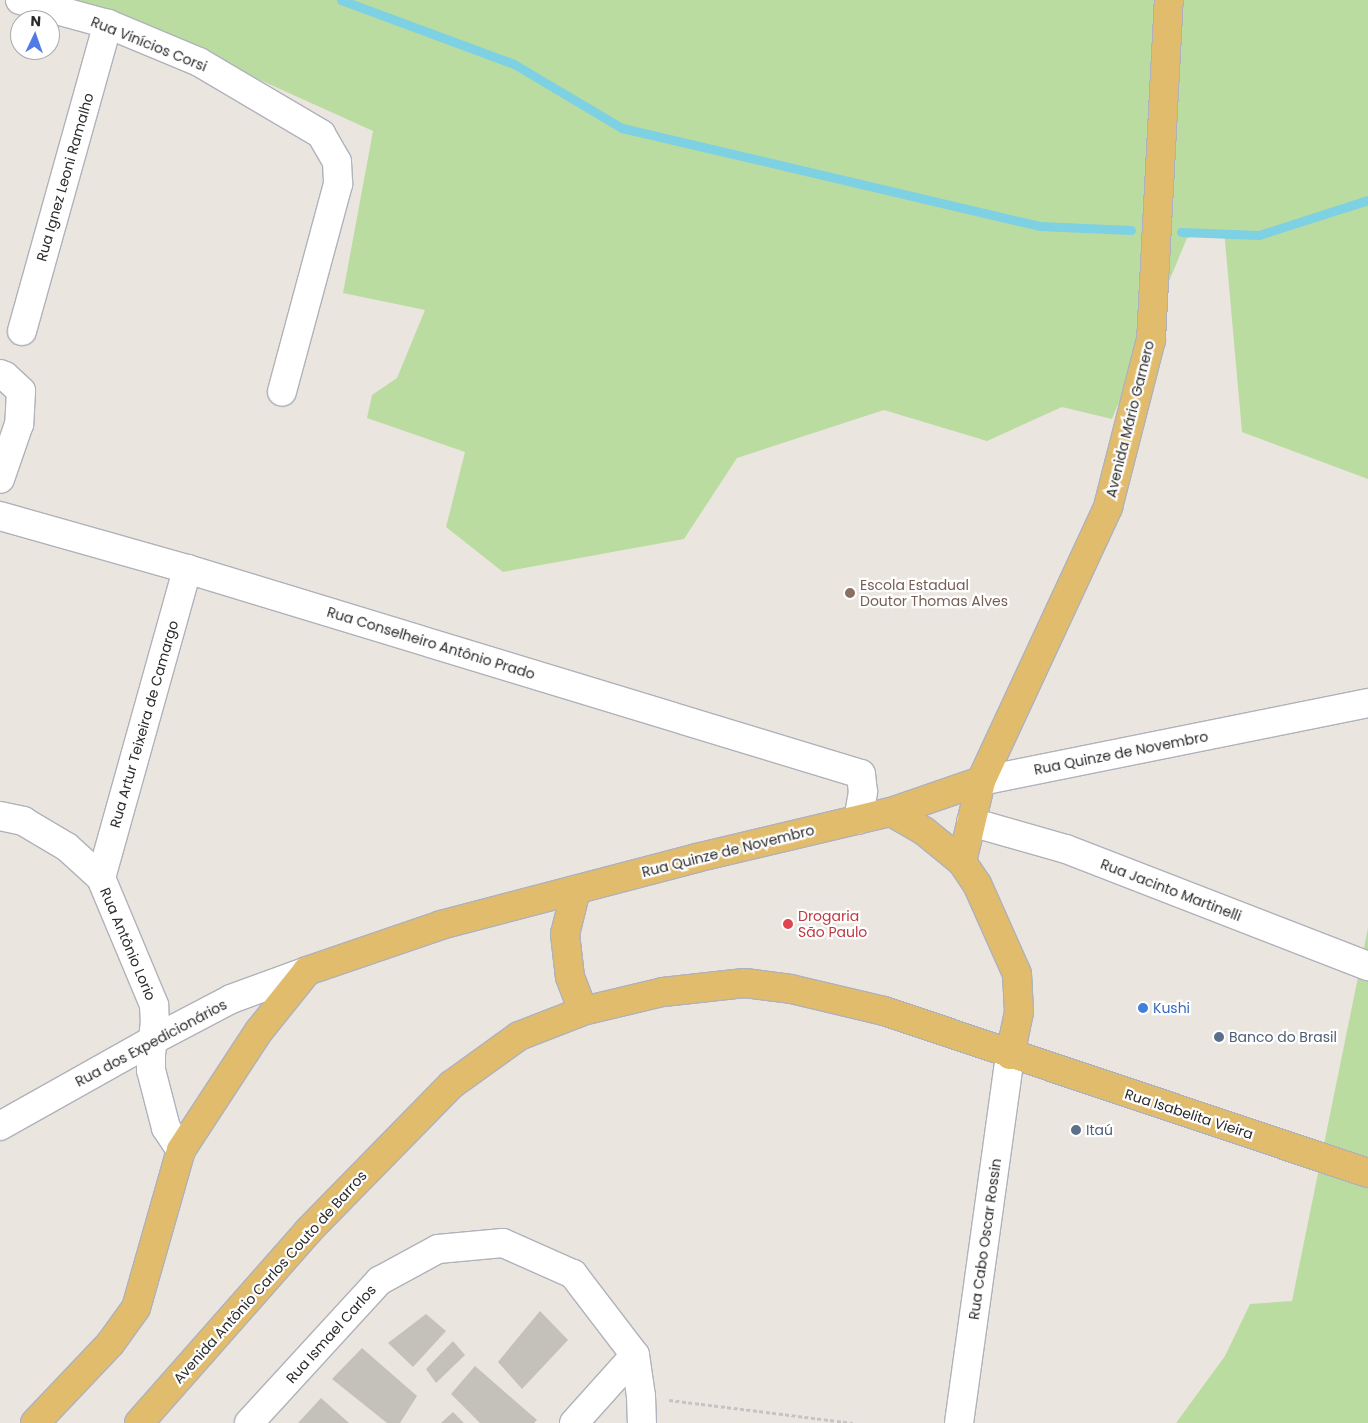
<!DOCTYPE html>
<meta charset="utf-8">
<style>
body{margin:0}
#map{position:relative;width:1368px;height:1423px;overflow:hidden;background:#ebe5df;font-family:Poppins,sans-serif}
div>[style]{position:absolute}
.green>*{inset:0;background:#bbdca1}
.stream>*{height:9px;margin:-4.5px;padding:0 4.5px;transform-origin:4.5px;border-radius:4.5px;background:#7dd1e2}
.building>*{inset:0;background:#c4c0ba}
.path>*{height:3px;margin-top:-1.5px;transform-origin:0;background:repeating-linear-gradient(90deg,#c4c4c4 0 4px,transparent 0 6.5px)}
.roads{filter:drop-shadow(1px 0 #afb2ba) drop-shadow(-1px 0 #afb2ba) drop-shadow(0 1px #afb2ba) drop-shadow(0 -1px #afb2ba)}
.minor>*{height:28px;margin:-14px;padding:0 14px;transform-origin:14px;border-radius:14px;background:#fff}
.major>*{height:28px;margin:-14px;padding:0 14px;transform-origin:14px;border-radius:14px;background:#e2bc6d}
.dots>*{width:14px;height:14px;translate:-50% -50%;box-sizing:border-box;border:2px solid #fff;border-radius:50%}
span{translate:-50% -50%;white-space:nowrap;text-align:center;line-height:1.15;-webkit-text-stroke:4.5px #fff;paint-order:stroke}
.street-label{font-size:14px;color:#2b2b2b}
.education-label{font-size:14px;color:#785e54}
.left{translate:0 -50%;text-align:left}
.health-label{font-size:14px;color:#be3a42}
.shop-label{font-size:14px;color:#366cbe}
.service-label{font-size:14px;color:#4e5e75}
.north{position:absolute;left:10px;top:10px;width:50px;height:50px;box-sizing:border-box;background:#fff;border:1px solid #aaa;border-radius:50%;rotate:3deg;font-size:14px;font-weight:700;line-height:20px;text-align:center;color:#2b2b2b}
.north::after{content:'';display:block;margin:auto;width:18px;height:22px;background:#507be7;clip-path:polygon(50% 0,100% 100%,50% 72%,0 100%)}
</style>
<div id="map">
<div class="green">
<i style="clip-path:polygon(63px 0,1368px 0,1368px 479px,1242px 432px,1224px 230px,1187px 238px,1112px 419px,1062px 407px,987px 441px,884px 410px,737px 458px,684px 539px,503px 572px,446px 527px,465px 452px,367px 418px,372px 395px,397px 378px,425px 310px,343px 293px,373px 131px,134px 23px)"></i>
<i style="clip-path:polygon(1368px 928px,1368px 1423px,1176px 1423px,1225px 1356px,1250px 1304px,1292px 1301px)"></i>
</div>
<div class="stream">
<i style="left:341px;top:0;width:184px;rotate:20.3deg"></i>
<i style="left:514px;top:64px;width:126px;rotate:30.7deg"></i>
<i style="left:622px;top:128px;width:428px;rotate:13.2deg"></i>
<i style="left:1039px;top:226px;width:92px;rotate:2.5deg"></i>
<i style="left:1181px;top:232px;width:78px;rotate:2.2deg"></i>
<i style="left:1259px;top:235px;width:114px;rotate:-17.8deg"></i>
</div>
<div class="building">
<i style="clip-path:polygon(540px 1311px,568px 1340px,522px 1389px,498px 1362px)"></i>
<i style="clip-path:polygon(426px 1314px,446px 1331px,413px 1367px,388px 1343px)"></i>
<i style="clip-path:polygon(453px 1341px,465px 1355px,436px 1383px,426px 1369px)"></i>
<i style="clip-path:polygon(362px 1348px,417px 1396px,400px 1423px,387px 1423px,332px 1379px)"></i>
<i style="clip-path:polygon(475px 1366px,537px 1420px,534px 1423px,480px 1423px,451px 1394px)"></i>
<i style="clip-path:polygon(321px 1398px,349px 1423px,298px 1423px)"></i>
<i style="clip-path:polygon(453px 1412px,464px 1423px,441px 1423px)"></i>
</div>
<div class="path">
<i style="left:669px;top:1400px;width:185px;rotate:7.1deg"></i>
</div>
<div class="roads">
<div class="minor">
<i style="left:20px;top:0;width:91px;rotate:15.3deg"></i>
<i style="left:108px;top:24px;width:99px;rotate:22.7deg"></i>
<i style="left:199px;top:62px;width:142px;rotate:30.5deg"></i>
<i style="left:321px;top:134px;width:32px;rotate:60deg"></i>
<i style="left:337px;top:162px;width:22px;rotate:87deg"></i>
<i style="left:338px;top:184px;width:215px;rotate:105.1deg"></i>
<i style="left:22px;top:331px;width:319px;rotate:-74.4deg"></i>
<i style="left:0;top:374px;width:5px;rotate:22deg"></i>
<i style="left:5px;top:376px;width:22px;rotate:43deg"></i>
<i style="left:21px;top:391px;width:33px;rotate:93deg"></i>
<i style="left:19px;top:424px;width:58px;rotate:109.1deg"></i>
<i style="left:0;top:516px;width:194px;rotate:15.8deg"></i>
<i style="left:187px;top:569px;width:704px;rotate:16.92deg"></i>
<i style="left:861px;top:774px;width:18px;rotate:84deg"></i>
<i style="left:863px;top:792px;width:28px;rotate:100deg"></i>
<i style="left:981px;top:781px;width:395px;rotate:-11.4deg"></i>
<i style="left:0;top:816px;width:24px;rotate:12deg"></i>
<i style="left:23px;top:821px;width:51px;rotate:30.6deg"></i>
<i style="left:67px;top:847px;width:46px;rotate:42.4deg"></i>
<i style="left:101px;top:878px;width:138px;rotate:67.3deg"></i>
<i style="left:154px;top:1005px;width:17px;rotate:87deg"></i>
<i style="left:155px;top:1022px;width:33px;rotate:97deg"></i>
<i style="left:151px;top:1055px;width:15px;rotate:90deg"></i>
<i style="left:151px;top:1070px;width:60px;rotate:75.5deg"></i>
<i style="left:166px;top:1128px;width:27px;rotate:56deg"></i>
<i style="left:971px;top:822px;width:99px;rotate:15.9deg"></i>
<i style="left:1066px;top:849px;width:324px;rotate:21.2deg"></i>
<i style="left:101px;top:878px;width:321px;rotate:-74.4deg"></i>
<i style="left:0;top:1126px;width:176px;rotate:-29.3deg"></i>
<i style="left:153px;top:1040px;width:88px;rotate:-27.7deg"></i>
<i style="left:231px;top:999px;width:81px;rotate:-20.2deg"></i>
<i style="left:249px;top:1423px;width:193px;rotate:-47.5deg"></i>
<i style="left:379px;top:1281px;width:67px;rotate:-28.5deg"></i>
<i style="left:438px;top:1249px;width:65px;rotate:-5.3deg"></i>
<i style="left:503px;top:1243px;width:77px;rotate:23.9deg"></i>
<i style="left:573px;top:1274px;width:102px;rotate:52.6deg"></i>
<i style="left:635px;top:1355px;width:41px;rotate:81.7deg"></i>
<i style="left:641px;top:1396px;width:27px;rotate:88deg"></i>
<i style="left:574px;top:1423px;width:91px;rotate:-48.1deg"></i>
<i style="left:959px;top:1423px;width:372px;rotate:-82.1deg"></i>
</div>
<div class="major">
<i style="left:891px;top:812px;width:38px;rotate:30deg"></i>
<i style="left:924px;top:831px;width:49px;rotate:39.2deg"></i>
<i style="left:962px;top:862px;width:27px;rotate:56deg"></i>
<i style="left:977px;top:884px;width:98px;rotate:66deg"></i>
<i style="left:1017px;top:974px;width:38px;rotate:87deg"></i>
<i style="left:1019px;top:1012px;width:44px;rotate:101.8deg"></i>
<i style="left:962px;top:862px;width:83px;rotate:-76.8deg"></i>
<i style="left:981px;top:781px;width:302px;rotate:-65.1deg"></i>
<i style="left:1108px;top:507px;width:172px;rotate:-75.6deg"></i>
<i style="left:1151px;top:340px;width:340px;rotate:-87deg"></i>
<i style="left:576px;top:890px;width:45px;rotate:104deg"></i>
<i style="left:565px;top:934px;width:43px;rotate:83.4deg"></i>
<i style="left:570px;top:977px;width:36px;rotate:69deg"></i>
<i style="left:35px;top:1423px;width:109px;rotate:-46.5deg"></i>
<i style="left:110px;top:1344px;width:44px;rotate:-54.2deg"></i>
<i style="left:136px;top:1308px;width:164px;rotate:-74.1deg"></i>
<i style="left:181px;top:1150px;width:142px;rotate:-56.8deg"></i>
<i style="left:259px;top:1031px;width:77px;rotate:-51.3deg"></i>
<i style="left:307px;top:971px;width:142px;rotate:-18.9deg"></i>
<i style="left:441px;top:925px;width:264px;rotate:-14.7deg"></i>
<i style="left:696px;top:858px;width:200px;rotate:-13.3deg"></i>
<i style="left:891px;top:812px;width:95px;rotate:-19deg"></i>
<i style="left:139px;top:1423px;width:257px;rotate:-48.6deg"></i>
<i style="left:309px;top:1230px;width:203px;rotate:-45.6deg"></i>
<i style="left:451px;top:1085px;width:84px;rotate:-35.8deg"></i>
<i style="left:519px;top:1036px;width:69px;rotate:-21.3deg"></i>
<i style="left:583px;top:1011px;width:82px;rotate:-13.4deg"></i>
<i style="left:663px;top:992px;width:82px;rotate:-6.3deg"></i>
<i style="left:745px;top:983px;width:46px;rotate:7.4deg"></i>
<i style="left:791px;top:989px;width:96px;rotate:13.3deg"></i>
<i style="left:884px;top:1011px;width:510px;rotate:18.51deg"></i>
</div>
</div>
<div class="dots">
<i style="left:850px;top:593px;background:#8d6e63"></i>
<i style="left:788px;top:924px;background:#e0444e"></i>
<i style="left:1143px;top:1008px;background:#3f7fe0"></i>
<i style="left:1219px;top:1037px;background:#5c6f8a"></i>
<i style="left:1076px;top:1130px;background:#5c6f8a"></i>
</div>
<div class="street-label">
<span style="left:149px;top:44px;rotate:22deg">Rua Vinícios Corsi</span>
<span style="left:65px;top:177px;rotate:-74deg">Rua Ignez Leoni Ramalho</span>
<span style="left:1130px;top:419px;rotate:-76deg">Avenida Mário Garnero</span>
<span style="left:431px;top:643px;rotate:17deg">Rua Conselheiro Antônio Prado</span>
<span style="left:144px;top:724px;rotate:-74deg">Rua Artur Teixeira de Camargo</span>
<span style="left:1121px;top:753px;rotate:-11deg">Rua Quinze de Novembro</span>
<span style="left:728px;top:851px;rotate:-14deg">Rua Quinze de Novembro</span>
<span style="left:1171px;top:890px;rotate:21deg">Rua Jacinto Martinelli</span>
<span style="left:128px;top:944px;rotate:67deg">Rua Antônio Lorio</span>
<span style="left:151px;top:1043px;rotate:-28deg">Rua dos Expedicionários</span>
<span style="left:1189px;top:1114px;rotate:18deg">Rua Isabelita Vieira</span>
<span style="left:985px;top:1239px;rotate:-82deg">Rua Cabo Oscar Rossin</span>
<span style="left:270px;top:1277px;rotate:-48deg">Avenida Antônio Carlos Couto de Barros</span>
<span style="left:331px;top:1334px;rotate:-48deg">Rua Ismael Carlos</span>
</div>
<div class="education-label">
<span class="left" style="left:860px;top:593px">Escola Estadual<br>Doutor Thomas Alves</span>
</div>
<div class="health-label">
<span class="left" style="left:798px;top:924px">Drogaria<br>São Paulo</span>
</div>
<div class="shop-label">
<span class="left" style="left:1153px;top:1008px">Kushi</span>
</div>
<div class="service-label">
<span class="left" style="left:1229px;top:1037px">Banco do Brasil</span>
<span class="left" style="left:1086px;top:1130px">Itaú</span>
</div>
<div class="north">N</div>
</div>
